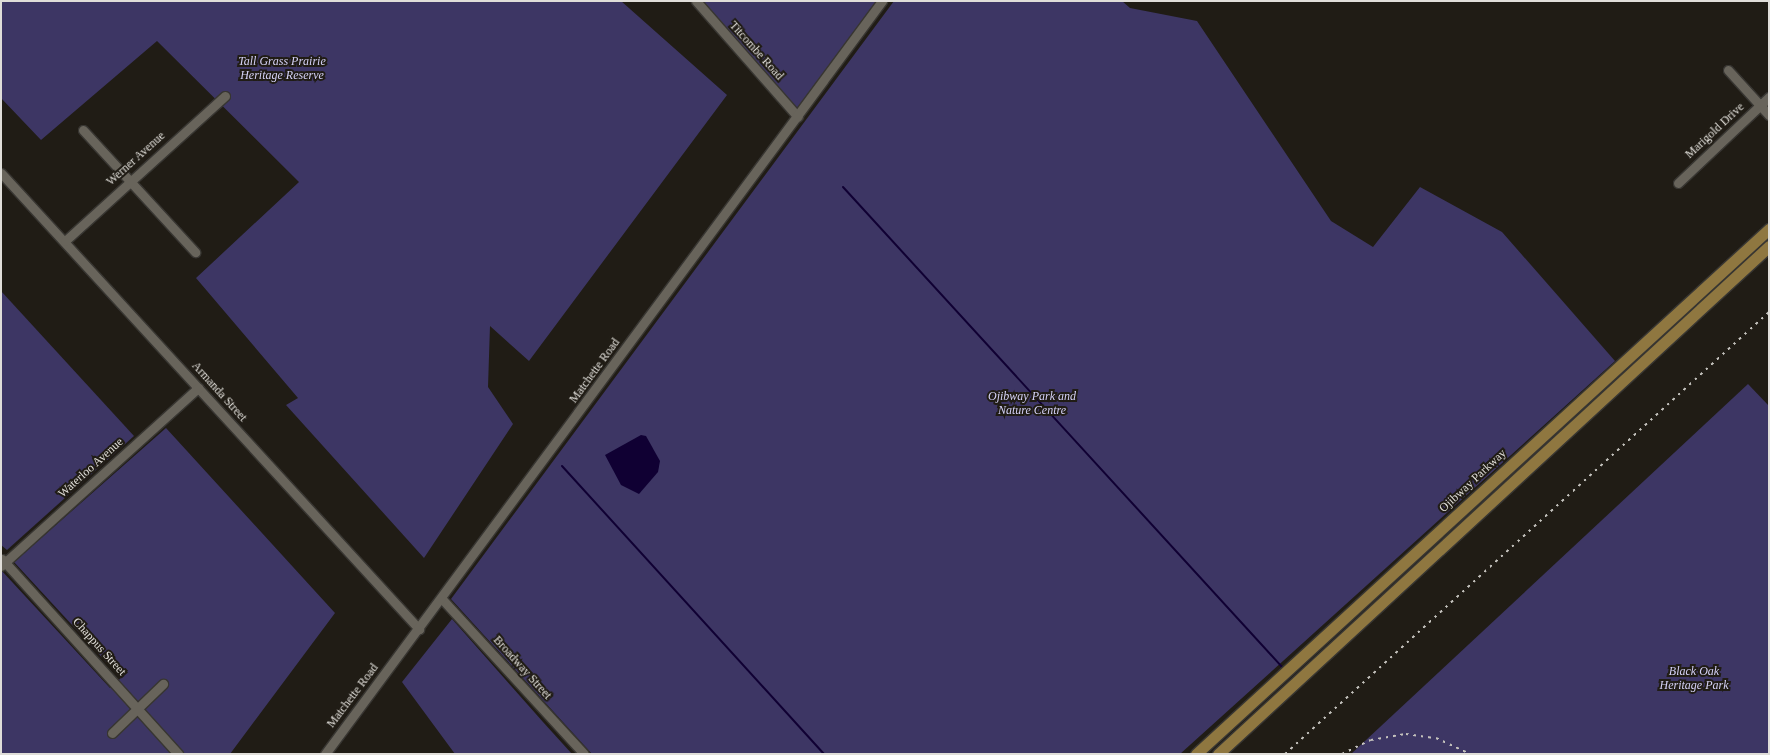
<!DOCTYPE html>
<style>
body{margin:0}
#map{position:relative;width:1770px;height:755px;overflow:hidden;background:#201c15;font-family:"Times New Roman",serif}
div>[style]{position:absolute}
.green>*{inset:0;background:#3d3664}
.water>*{inset:0;background:#100033}
.stream>*{height:2px;margin:-1px;padding:0 1px;transform-origin:1px;border-radius:1px;background:#100033}
.roads{filter:drop-shadow(1px 0 #383632) drop-shadow(-1px 0 #383632) drop-shadow(0 1px #383632) drop-shadow(0 -1px #383632)}
.minor>*{height:9px;margin:-4.5px;padding:0 4.5px;transform-origin:4.5px;border-radius:4.5px;background:#68645b}
.major>*{height:11px;margin:-5.5px;padding:0 5.5px;transform-origin:5.5px;border-radius:5.5px;background:#8f7740}
.rail>*{height:2px;margin-top:-1px;transform-origin:0;background:repeating-linear-gradient(90deg,#c4c2bd 0 2.5px,transparent 0 7.5px)}
span{translate:-50% -50%;white-space:nowrap;text-align:center;line-height:1.15;-webkit-text-stroke:4px #201c15;paint-order:stroke}
.street-label{font-size:12px;color:#e0ded9}
.park-label{font-size:12px;color:#d5d2f7;font-style:italic}
.frame{position:absolute;inset:0;border:2px solid #e0ded9;pointer-events:none}
</style>
<div id="map">
<div class="green">
<i style="clip-path:polygon(1px 1px,621px 1px,727px 95px,529px 361px,490px 326px,488px 387px,513px 424px,424px 558px,286px 405px,298px 398px,196px 278px,299px 182px,157px 41px,41px 140px,1px 98px)"></i>
<i style="clip-path:polygon(692px 1px,882px 1px,798px 117px)"></i>
<i style="clip-path:polygon(894px 1px,1122px 1px,1130px 8px,1197px 21px,1331px 221px,1373px 247px,1420px 187px,1502px 232px,1615px 361px,1180px 754px,592px 754px,451px 599px)"></i>
<i style="clip-path:polygon(1px 291px,134px 436px,7px 550px,1px 545px)"></i>
<i style="clip-path:polygon(1748px 384px,1769px 406px,1769px 754px,1351px 754px)"></i>
<i style="clip-path:polygon(166px 428px,335px 613px,230px 754px,1px 754px,1px 570px,110px 688px,121px 678px,14px 562px)"></i>
<i style="clip-path:polygon(452px 619px,543px 722px,572px 754px,455px 754px,402px 682px)"></i>
</div>
<div class="water">
<i style="clip-path:polygon(641px 435px,646px 436px,660px 461px,658px 472px,639px 494px,621px 485px,605px 455px)"></i>
</div>
<div class="stream">
<i style="left:843px;top:187px;width:650px;rotate:47.55deg"></i>
<i style="left:562px;top:466px;width:389px;rotate:47.7deg"></i>
</div>
<div class="roads">
<div class="minor">
<i style="left:696px;top:1px;width:154px;rotate:48.7deg"></i>
<i style="left:1728px;top:70px;width:61px;rotate:47.7deg"></i>
<i style="left:83px;top:130px;width:166px;rotate:47.4deg"></i>
<i style="left:1px;top:173px;width:619px;rotate:47.49deg"></i>
<i style="left:1678px;top:183px;width:125px;rotate:-43.4deg"></i>
<i style="left:65px;top:241px;width:216px;rotate:-42.2deg"></i>
<i style="left:2px;top:559px;width:263px;rotate:47.9deg"></i>
<i style="left:1px;top:566px;width:266px;rotate:-42.1deg"></i>
<i style="left:442px;top:599px;width:210px;rotate:47.5deg"></i>
<i style="left:112px;top:733px;width:71px;rotate:-43.9deg"></i>
<i style="left:325px;top:754px;width:937px;rotate:-53.51deg"></i>
</div>
<div class="major">
<i style="left:1196px;top:754px;width:777px;rotate:-42.5deg"></i>
<i style="left:1218px;top:754px;width:749px;rotate:-42.67deg"></i>
</div>
</div>
<div class="rail">
<i style="left:1285px;top:754px;width:655px;rotate:-42.4deg"></i>
<i style="left:1342px;top:754px;width:32px;rotate:-26deg"></i>
<i style="left:1371px;top:740px;width:36px;rotate:-10deg"></i>
<i style="left:1406px;top:734px;width:30px;rotate:8deg"></i>
<i style="left:1436px;top:738px;width:38px;rotate:25deg"></i>
</div>
<div class="street-label">
<span style="left:756px;top:51px;rotate:48deg">Titcombe Road</span>
<span style="left:1715px;top:131px;rotate:-43deg">Marigold Drive</span>
<span style="left:136px;top:159px;rotate:-42deg">Werner Avenue</span>
<span style="left:595px;top:371px;rotate:-54deg">Matchette Road</span>
<span style="left:219px;top:392px;rotate:48deg">Armanda Street</span>
<span style="left:91px;top:468px;rotate:-42deg">Waterloo Avenue</span>
<span style="left:1473px;top:481px;rotate:-43deg">Ojibway Parkway</span>
<span style="left:99px;top:647px;rotate:48deg">Chappus Street</span>
<span style="left:522px;top:668px;rotate:48deg">Broadway Street</span>
<span style="left:353px;top:696px;rotate:-53deg">Matchette Road</span>
</div>
<div class="park-label">
<span style="left:282px;top:69px">Tall Grass Prairie<br>Heritage Reserve</span>
<span style="left:1032px;top:404px">Ojibway Park and<br>Nature Centre</span>
<span style="left:1694px;top:679px">Black Oak<br>Heritage Park</span>
</div>
<div class="frame"></div>
</div>
